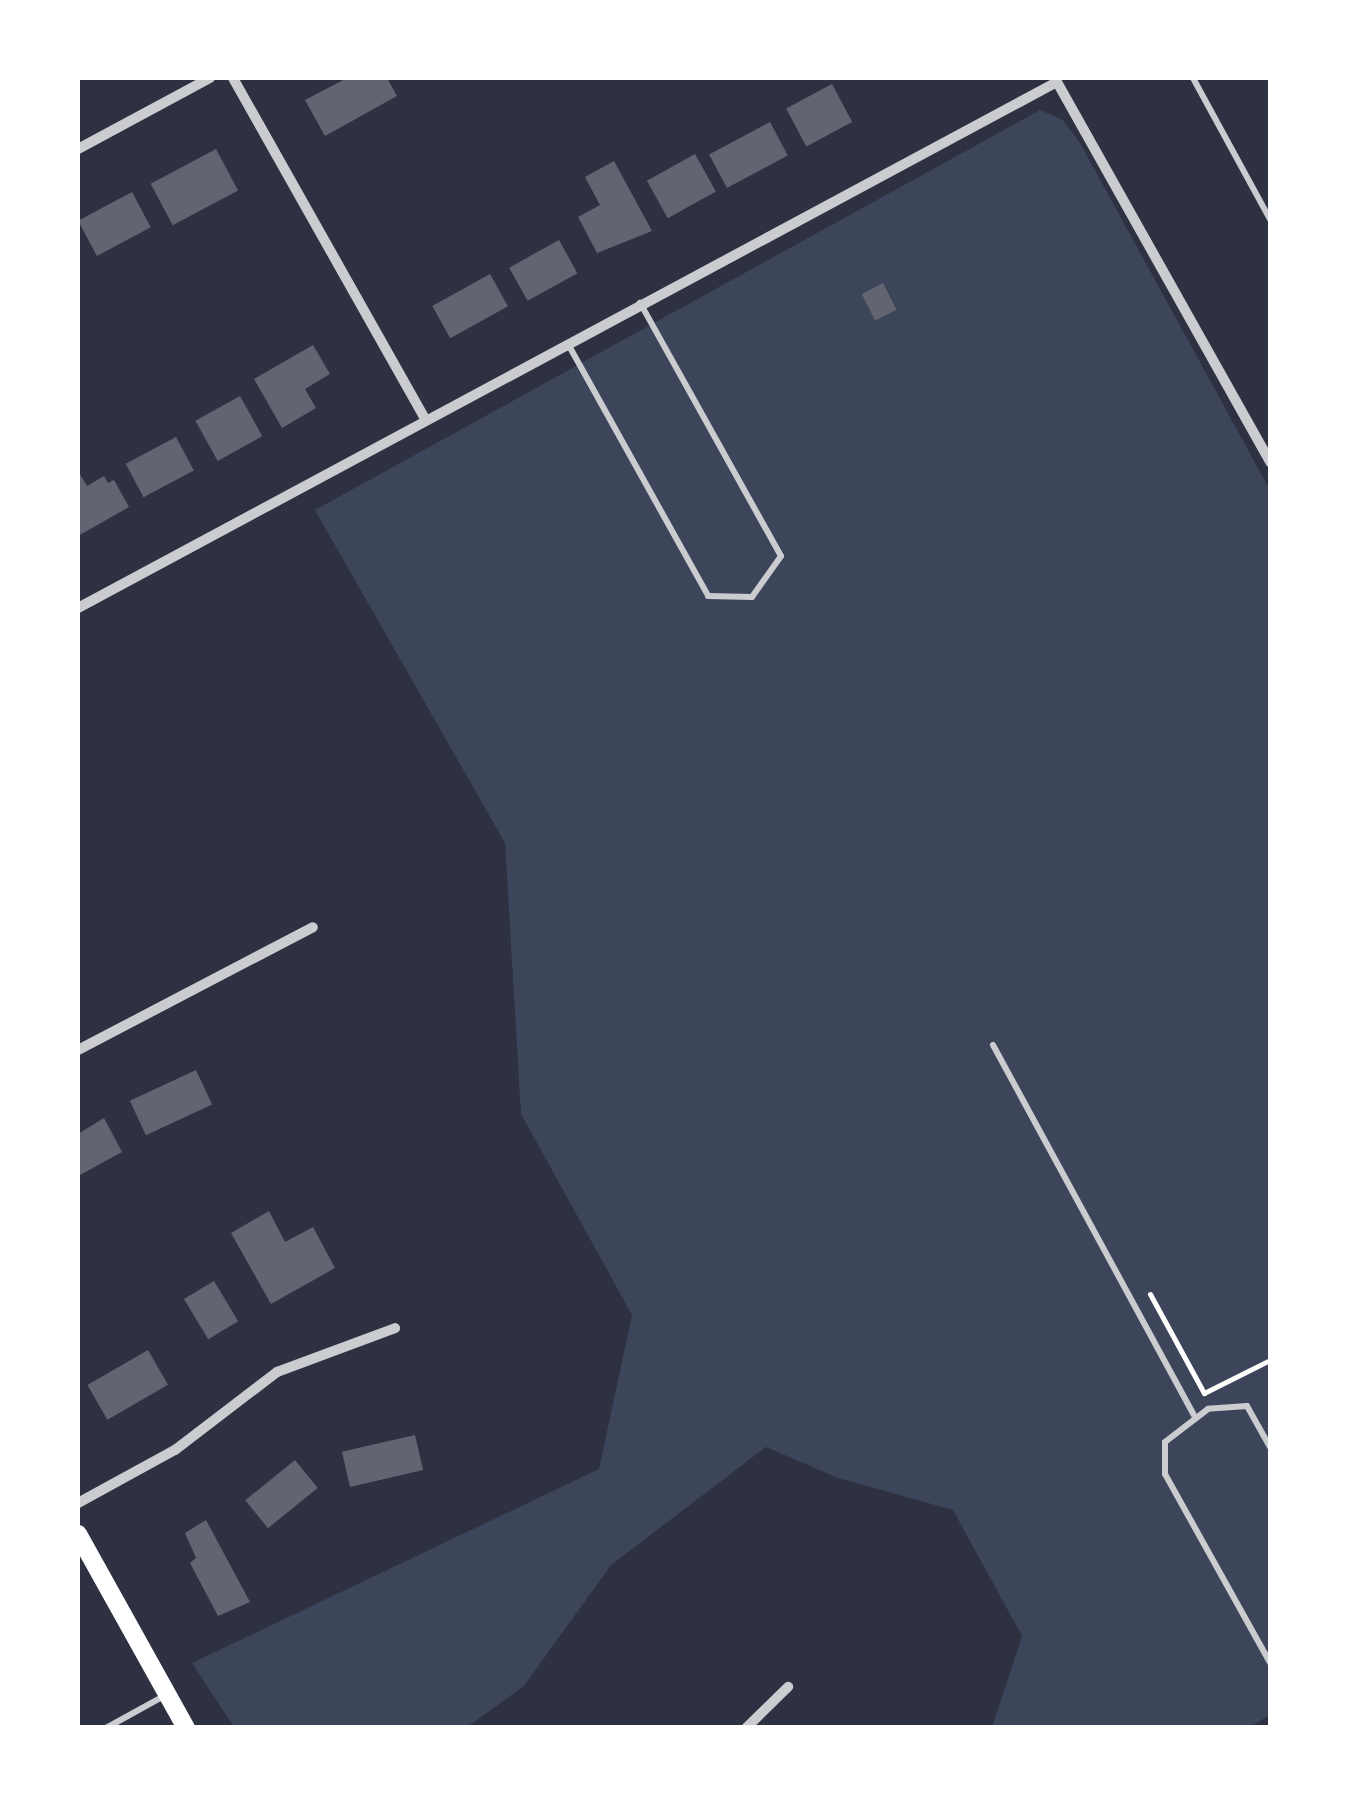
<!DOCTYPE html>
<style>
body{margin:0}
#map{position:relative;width:1348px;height:1805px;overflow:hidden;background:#2d3142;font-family:Manrope,sans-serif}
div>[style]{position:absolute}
.green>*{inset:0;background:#3c4559}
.building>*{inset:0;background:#626471;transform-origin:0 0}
.path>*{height:5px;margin:-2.5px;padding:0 2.5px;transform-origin:2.5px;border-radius:2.5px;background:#fff}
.service>*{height:6px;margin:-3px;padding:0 3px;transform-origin:3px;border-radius:3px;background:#caccd0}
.minor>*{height:10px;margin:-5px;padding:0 5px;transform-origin:5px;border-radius:5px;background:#caccd0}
.secondary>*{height:18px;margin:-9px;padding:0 9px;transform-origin:9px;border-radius:9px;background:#fff}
span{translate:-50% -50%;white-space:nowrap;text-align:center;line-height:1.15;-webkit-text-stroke:9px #fff;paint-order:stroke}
.frame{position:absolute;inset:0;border:80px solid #fff;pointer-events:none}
</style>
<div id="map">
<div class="green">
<i style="clip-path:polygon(1040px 110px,1063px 120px,1080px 143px,1270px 490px,1270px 1715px,1248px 1728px,992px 1727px,1022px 1636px,953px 1510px,838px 1478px,766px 1447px,611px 1565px,524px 1686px,467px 1727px,234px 1727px,192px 1663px,599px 1469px,632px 1315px,521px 1114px,505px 843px,315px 510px)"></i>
</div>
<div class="building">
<i style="clip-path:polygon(347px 78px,387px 78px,397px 96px,325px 136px,305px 100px)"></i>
<i style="left:832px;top:84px;width:43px;height:52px;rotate:62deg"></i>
<i style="left:770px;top:122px;width:38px;height:69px;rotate:62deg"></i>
<i style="left:216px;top:149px;width:47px;height:74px;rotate:62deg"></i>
<i style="left:695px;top:154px;width:43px;height:55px;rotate:61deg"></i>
<i style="clip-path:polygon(614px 161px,652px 231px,597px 253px,578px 217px,600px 205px,585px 177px)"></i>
<i style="left:132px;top:192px;width:40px;height:61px;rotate:62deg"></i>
<i style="left:559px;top:240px;width:38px;height:57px;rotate:61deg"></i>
<i style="left:490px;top:274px;width:37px;height:66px;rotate:61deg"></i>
<i style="left:883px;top:283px;width:30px;height:24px;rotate:63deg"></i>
<i style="clip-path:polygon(313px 345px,330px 374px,305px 389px,316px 408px,282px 428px,254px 379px)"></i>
<i style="left:240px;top:396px;width:46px;height:51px;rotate:61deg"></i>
<i style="left:176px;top:437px;width:38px;height:57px;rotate:62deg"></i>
<i style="clip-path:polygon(78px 471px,87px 486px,104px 476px,108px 483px,114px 480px,129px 507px,78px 536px)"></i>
<i style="left:196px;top:1070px;width:38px;height:73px;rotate:65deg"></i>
<i style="clip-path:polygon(104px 1118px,122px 1152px,80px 1175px,78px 1134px)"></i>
<i style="clip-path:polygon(269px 1211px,285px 1242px,313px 1227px,335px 1268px,271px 1304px,231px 1233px)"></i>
<i style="left:214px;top:1281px;width:47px;height:35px;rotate:59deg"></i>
<i style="left:148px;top:1350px;width:40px;height:70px;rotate:60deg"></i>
<i style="left:415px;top:1435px;width:36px;height:75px;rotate:77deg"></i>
<i style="left:295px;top:1460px;width:36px;height:64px;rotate:51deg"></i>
<i style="clip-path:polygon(206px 1520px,250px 1602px,218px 1616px,190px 1563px,196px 1558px,185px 1533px)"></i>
</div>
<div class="path">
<i style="left:1150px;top:1294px;width:113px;rotate:61.4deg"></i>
<i style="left:1204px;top:1393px;width:74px;rotate:-26.6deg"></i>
</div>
<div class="service">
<i style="left:1193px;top:78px;width:161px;rotate:61.4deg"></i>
<i style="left:568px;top:344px;width:288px;rotate:60.9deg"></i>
<i style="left:708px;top:596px;width:44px;rotate:1.3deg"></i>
<i style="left:752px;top:597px;width:50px;rotate:-54.7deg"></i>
<i style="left:781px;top:556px;width:290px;rotate:-119.1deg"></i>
<i style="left:993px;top:1045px;width:423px;rotate:61.5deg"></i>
<i style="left:1270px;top:1447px;width:47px;rotate:-119.3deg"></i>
<i style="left:1247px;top:1406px;width:39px;rotate:176deg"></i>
<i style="left:1208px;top:1409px;width:54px;rotate:142.5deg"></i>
<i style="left:1165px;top:1442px;width:32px;rotate:90deg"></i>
<i style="left:1165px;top:1474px;width:216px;rotate:60.9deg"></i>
<i style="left:106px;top:1728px;width:68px;rotate:-28.8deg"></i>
</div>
<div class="minor">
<i style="left:233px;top:78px;width:389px;rotate:60.6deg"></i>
<i style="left:78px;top:149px;width:150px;rotate:-28.3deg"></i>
<i style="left:78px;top:608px;width:1111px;rotate:-28.25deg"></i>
<i style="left:1057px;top:82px;width:436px;rotate:60.7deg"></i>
<i style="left:78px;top:1050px;width:265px;rotate:-27.6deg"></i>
<i style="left:78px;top:1503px;width:111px;rotate:-28.7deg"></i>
<i style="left:175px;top:1450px;width:128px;rotate:-37.4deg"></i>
<i style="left:277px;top:1372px;width:126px;rotate:-20.4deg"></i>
<i style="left:746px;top:1728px;width:59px;rotate:-44.3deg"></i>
</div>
<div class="secondary">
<i style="left:78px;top:1534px;width:222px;rotate:60.9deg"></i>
</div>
<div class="frame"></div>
</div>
